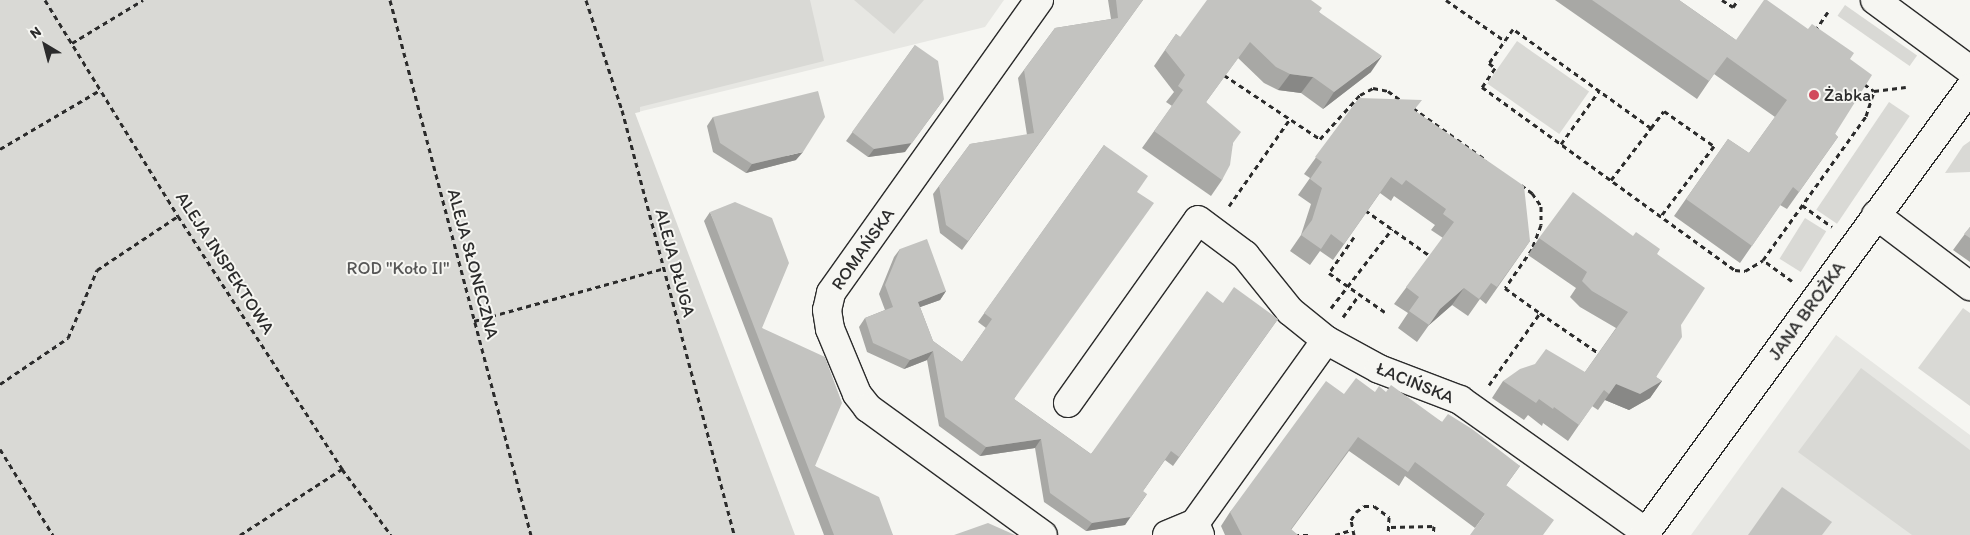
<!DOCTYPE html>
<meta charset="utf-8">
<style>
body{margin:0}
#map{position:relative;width:1970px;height:535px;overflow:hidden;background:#f6f6f2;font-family:Itim,sans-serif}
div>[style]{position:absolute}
.built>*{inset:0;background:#e7e7e3}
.green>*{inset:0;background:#d9d9d5;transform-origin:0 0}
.path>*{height:3px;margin-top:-1.5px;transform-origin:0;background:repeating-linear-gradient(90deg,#2b2b2b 0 5px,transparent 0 9px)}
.roads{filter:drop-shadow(1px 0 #2b2b2b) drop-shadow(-1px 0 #2b2b2b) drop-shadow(0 1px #2b2b2b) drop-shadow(0 -1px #2b2b2b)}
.minor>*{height:28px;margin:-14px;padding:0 14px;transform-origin:14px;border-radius:14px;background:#f6f6f2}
.wall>*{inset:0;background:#a8a8a5}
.shaded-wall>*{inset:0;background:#888886}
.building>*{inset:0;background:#c3c3c0}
.dots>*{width:14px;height:14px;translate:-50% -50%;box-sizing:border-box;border:2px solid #f6f6f2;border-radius:50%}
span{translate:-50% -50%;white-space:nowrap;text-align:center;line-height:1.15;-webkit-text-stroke:4px #f6f6f2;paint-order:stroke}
.poi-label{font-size:18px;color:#2b2b2b}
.left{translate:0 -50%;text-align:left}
.street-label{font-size:18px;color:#2b2b2b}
.park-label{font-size:18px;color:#565656}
.north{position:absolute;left:20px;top:20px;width:50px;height:50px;-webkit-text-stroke:4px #f6f6f2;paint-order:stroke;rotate:323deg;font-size:14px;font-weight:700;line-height:20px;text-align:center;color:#2b2b2b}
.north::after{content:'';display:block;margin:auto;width:18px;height:22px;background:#2b2b2b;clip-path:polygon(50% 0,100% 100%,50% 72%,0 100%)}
</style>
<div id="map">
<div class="built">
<i style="clip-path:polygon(593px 0,1004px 0,985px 27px,634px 113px)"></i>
<i style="clip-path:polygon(1836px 335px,1970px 435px,1970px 535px,1691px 535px)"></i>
</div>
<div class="green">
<i style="clip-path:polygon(0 0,810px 0,824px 61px,640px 107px,640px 112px,635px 113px,795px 535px,0 535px)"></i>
<i style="clip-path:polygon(854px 0,924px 0,894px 34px)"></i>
<i style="left:1845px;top:5px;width:88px;height:13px;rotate:35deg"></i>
<i style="left:1517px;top:41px;width:88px;height:52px;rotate:35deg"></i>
<i style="left:1889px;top:102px;width:25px;height:130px;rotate:34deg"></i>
<i style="clip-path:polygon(1970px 141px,1970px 172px,1945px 173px,1963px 146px)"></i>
<i style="left:1805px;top:218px;width:25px;height:48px;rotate:32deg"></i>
<i style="clip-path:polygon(1963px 308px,1970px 313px,1970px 406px,1918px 368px)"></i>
<i style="clip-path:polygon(1861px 368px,1970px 450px,1970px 535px,1912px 535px,1798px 452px)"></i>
</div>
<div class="path">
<i style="left:45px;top:0;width:254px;rotate:58.4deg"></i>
<i style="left:178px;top:216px;width:302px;rotate:57deg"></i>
<i style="left:342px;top:469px;width:82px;rotate:53.4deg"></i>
<i style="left:390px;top:0;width:553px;rotate:75.24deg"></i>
<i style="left:586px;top:0;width:116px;rotate:71.9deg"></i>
<i style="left:622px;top:110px;width:440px;rotate:75.2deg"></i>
<i style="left:1446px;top:0;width:72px;rotate:34.8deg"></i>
<i style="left:1722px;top:0;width:13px;rotate:32deg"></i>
<i style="left:1733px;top:7px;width:9px;rotate:-54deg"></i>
<i style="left:1815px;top:31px;width:23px;rotate:-56deg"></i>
<i style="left:72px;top:43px;width:83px;rotate:-31.2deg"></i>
<i style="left:1224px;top:75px;width:115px;rotate:33.7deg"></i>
<i style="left:1320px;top:139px;width:59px;rotate:-47.7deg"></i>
<i style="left:1360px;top:95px;width:15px;rotate:-28deg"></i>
<i style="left:1373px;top:88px;width:15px;rotate:11deg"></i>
<i style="left:1388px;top:91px;width:17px;rotate:36deg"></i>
<i style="left:1864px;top:84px;width:12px;rotate:35deg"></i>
<i style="left:1874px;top:91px;width:32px;rotate:-7deg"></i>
<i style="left:1413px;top:108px;width:90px;rotate:35.5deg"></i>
<i style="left:1651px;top:128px;width:21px;rotate:-53deg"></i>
<i style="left:1664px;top:111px;width:61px;rotate:35deg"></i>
<i style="left:1714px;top:146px;width:88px;rotate:127.1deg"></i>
<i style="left:1561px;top:144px;width:65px;rotate:-54.4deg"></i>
<i style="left:0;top:149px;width:116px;rotate:-30.5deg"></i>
<i style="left:1611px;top:180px;width:66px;rotate:-52.4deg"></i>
<i style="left:1651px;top:128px;width:170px;rotate:-144.3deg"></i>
<i style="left:1513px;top:29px;width:42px;rotate:125.2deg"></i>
<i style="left:1489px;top:63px;width:8px;rotate:40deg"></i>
<i style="left:1495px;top:68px;width:23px;rotate:124deg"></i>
<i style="left:1482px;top:87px;width:312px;rotate:35.9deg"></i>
<i style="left:1735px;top:270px;width:10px;rotate:6deg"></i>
<i style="left:1745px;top:271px;width:21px;rotate:-31deg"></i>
<i style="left:1521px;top:185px;width:14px;rotate:36deg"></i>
<i style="left:1532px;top:193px;width:16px;rotate:55deg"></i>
<i style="left:1541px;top:206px;width:19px;rotate:90deg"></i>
<i style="left:1541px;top:225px;width:26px;rotate:111deg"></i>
<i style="left:1532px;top:249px;width:47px;rotate:124.7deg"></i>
<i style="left:1505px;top:288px;width:43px;rotate:35.5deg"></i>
<i style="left:1802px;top:205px;width:37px;rotate:36deg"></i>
<i style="left:1229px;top:206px;width:106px;rotate:-55deg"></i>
<i style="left:1365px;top:210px;width:83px;rotate:35.2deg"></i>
<i style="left:1354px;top:237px;width:44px;rotate:124.8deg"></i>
<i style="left:1329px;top:273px;width:68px;rotate:34.9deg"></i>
<i style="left:1792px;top:281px;width:36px;rotate:-144deg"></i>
<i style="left:1763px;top:260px;width:177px;rotate:-54.4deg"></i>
<i style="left:1866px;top:116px;width:26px;rotate:-72deg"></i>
<i style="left:1331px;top:308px;width:100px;rotate:-52.3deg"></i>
<i style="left:1343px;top:317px;width:29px;rotate:-54deg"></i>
<i style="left:474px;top:321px;width:195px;rotate:-15.5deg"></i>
<i style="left:0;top:384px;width:82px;rotate:-34.1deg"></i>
<i style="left:68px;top:338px;width:74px;rotate:-66.9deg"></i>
<i style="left:97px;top:270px;width:97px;rotate:-33.7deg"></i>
<i style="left:1489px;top:385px;width:88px;rotate:-54.7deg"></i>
<i style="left:1540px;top:313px;width:73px;rotate:34.3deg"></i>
<i style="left:0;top:449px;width:101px;rotate:58.4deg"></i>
<i style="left:1391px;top:527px;width:43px;rotate:-1.3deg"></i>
<i style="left:1434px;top:526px;width:9px;rotate:96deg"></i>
<i style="left:240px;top:535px;width:121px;rotate:-32.9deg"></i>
<i style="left:1294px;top:535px;width:16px"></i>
<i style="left:1335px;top:535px;width:17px;rotate:-17deg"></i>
<i style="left:1354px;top:535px;width:15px;rotate:-101deg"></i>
<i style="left:1351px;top:520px;width:9px;rotate:-58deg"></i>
<i style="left:1356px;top:512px;width:10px;rotate:-37deg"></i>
<i style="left:1364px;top:506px;width:10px"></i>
<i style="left:1374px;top:506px;width:19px;rotate:36deg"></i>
<i style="left:1389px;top:517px;width:18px;rotate:93deg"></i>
</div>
<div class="roads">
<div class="minor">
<i style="left:1039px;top:0;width:359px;rotate:125.4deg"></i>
<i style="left:831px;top:293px;width:17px;rotate:103deg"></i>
<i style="left:827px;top:310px;width:19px;rotate:81deg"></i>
<i style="left:830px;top:329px;width:70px;rotate:67.4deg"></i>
<i style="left:857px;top:394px;width:18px;rotate:52deg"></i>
<i style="left:868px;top:408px;width:216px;rotate:36deg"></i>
<i style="left:1875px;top:0;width:118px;rotate:36.4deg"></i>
<i style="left:1876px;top:215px;width:118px;rotate:37.1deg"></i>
<i style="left:1068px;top:403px;width:224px;rotate:-54.6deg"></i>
<i style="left:1198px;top:220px;width:59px;rotate:36.7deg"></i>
<i style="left:1245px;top:255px;width:72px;rotate:51.2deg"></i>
<i style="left:1290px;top:311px;width:46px;rotate:38.9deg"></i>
<i style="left:1326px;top:340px;width:60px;rotate:28.7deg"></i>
<i style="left:1379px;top:369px;width:87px;rotate:20.9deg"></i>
<i style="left:1460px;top:400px;width:228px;rotate:35.4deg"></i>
<i style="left:1167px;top:535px;width:30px;rotate:-23deg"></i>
<i style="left:1200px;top:535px;width:13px;rotate:-113deg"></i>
<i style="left:1195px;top:523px;width:225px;rotate:-54.4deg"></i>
<i style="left:1644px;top:535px;width:553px;rotate:-53.9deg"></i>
</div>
</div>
<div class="wall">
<i style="clip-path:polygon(1108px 0,1143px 0,962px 250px,940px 233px,933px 194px,970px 144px,1027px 135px,1018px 78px,1055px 28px,1111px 19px)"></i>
<i style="clip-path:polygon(1555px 0,1679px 0,1736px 40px,1850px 59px,1835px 134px,1838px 137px,1787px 209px,1780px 205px,1740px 263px,1674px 216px,1728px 139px,1749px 153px,1775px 117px,1714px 74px,1697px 99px)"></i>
<i style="clip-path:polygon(1319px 12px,1371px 72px,1323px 109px,1301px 93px,1278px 90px,1264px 83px,1238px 58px,1206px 102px,1233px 143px,1222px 180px,1211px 196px,1142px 148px,1172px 106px,1166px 102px,1174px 92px,1154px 66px,1176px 34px,1180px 37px)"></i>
<i style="clip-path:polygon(915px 45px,905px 152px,868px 157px,846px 141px)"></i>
<i style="clip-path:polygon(1359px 98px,1415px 111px,1530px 241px,1486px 304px,1480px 299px,1468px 316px,1452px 305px,1429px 325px,1417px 342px,1398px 328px,1408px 313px,1394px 304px,1443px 238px,1431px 230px,1435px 225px,1394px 196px,1391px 201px,1380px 193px,1333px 260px,1320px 251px,1310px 265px,1290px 251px,1301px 235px,1311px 204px,1298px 195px,1310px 178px,1304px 174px)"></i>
<i style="clip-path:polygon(713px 117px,796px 160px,746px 173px,713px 152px,707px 126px)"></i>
<i style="clip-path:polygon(1104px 145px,1137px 192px,1014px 399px,1091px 454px,1223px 303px,1278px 319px,1173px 466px,1165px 460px,1143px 491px,1125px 525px,1086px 531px,1044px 502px,1035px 448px,980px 456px,939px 426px,927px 360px,904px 369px,867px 352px,859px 327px,865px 318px,885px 310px,879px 294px,894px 257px,900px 249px,946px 291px,940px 300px,920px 307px,933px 341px,962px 362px,986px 328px,978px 322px)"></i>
<i style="clip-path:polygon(710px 212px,762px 328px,815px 466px,893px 535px,824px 535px,704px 221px)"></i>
<i style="clip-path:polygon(1970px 227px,1970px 262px,1953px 250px)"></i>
<i style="clip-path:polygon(1539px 238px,1657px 254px,1681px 325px,1656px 377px,1662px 381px,1650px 398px,1629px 410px,1605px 400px,1598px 410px,1592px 406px,1568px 441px,1543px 423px,1542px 426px,1528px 415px,1524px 420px,1492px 398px,1503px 381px,1585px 372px,1616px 328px,1580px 307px,1570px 297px,1576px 288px,1528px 255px)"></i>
<i style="clip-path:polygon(1375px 392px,1386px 392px,1442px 422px,1520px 466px,1475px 528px,1405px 476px,1399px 486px,1349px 451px,1291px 530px,1298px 535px,1225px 535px,1221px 526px,1230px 512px,1344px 394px)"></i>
</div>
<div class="shaded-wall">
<i style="clip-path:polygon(1382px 56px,1371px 72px,1323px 109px,1334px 92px)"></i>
<i style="clip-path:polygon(1290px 74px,1313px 77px,1301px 93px,1278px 90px)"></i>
<i style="clip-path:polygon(944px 99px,905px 152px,868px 157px,874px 149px)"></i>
<i style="clip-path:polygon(803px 152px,796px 160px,746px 173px,752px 164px)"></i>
<i style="clip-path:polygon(1464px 288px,1452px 305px,1428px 326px,1440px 309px)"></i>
<i style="clip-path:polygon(946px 291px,940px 300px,912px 310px,918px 302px)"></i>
<i style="clip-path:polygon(933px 351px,927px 360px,904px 369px,910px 360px)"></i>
<i style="clip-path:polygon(1662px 381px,1650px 398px,1629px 410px,1605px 400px,1598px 410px,1616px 384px)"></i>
<i style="clip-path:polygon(1041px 439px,1035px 448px,980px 456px,986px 447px)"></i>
<i style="clip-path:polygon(1147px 494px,1125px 525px,1086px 531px,1092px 523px)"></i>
</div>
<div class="building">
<i style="clip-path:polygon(1116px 0,1143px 0,968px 241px,946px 225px,939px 186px,970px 144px,1034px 133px,1024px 70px,1055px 28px,1118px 18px)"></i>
<i style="clip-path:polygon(1207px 0,1311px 0,1322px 8px,1319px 12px,1382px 56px,1334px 92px,1313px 77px,1290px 74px,1276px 67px,1250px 42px,1206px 102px,1241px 132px,1233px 143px,1230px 165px,1222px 180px,1154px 131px,1183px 90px,1178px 86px,1185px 75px,1165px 50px,1176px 34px,1180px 37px)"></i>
<i style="clip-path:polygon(1592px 0,1679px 0,1736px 40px,1764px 0,1767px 0,1808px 29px,1812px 24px,1854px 53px,1850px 59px,1872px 75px,1835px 134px,1838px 137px,1799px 192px,1793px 187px,1752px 246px,1686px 199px,1728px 139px,1749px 153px,1787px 100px,1727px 57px,1709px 81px)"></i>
<i style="clip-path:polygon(915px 45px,938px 61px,944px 99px,912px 143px,874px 149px,852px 132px)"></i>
<i style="clip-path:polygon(818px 91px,825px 117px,803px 152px,752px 164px,720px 143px,713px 117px)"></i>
<i style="clip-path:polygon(1359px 98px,1422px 100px,1414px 110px,1524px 186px,1530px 241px,1497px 287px,1491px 283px,1479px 299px,1464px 288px,1440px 309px,1429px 325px,1409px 311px,1419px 297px,1406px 287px,1454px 222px,1443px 214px,1446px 209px,1406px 180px,1402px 185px,1391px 177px,1344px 244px,1331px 234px,1321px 249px,1301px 235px,1312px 220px,1322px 188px,1310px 179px,1322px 162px,1315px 157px)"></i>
<i style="clip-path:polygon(1104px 145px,1148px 176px,1137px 192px,1154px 203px,1014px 399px,1091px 454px,1207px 291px,1223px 303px,1234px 287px,1278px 319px,1179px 457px,1171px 451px,1143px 491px,1147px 494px,1131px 517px,1092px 523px,1050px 493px,1041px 439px,986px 447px,945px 417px,933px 351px,910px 360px,873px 343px,865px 318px,893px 307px,885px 285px,900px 249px,927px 239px,946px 291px,918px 302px,933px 341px,962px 362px,992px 319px,984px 313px)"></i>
<i style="clip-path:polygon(1573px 192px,1633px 236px,1636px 232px,1660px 249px,1657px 254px,1705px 288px,1681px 325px,1682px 337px,1656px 377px,1662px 381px,1640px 394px,1616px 384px,1609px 394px,1604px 390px,1579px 425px,1554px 407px,1553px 409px,1539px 399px,1536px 403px,1503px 381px,1520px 369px,1535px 364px,1546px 349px,1585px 372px,1628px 312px,1592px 291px,1582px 281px,1587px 272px,1539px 238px)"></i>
<i style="clip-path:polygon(735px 202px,772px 218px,789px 263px,762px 328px,825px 357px,842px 403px,815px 466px,879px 497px,893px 535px,834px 535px,710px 212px)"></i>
<i style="clip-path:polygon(1970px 227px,1970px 238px,1964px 234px)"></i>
<i style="clip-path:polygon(1356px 378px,1375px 392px,1379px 386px,1386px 392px,1391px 385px,1442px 422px,1448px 414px,1472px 429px,1520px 466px,1506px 485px,1554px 520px,1543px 535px,1470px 535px,1485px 514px,1415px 462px,1408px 472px,1358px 437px,1291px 529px,1298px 535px,1242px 535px,1230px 512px,1326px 381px,1344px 394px)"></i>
<i style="clip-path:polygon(1782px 487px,1832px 522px,1822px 535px,1748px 535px)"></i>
<i style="clip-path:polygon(988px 523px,1015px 535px,954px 535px)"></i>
</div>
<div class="dots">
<i style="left:1814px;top:95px;background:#d1495b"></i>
</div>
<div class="poi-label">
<span class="left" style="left:1824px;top:95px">Żabka</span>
</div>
<div class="street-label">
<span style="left:863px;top:249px;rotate:-55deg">ROMAŃSKA</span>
<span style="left:225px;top:263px;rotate:57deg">ALEJA INSPEKTOWA</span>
<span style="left:675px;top:263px;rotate:75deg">ALEJA DŁUGA</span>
<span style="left:473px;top:264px;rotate:75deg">ALEJA SŁONECZNA</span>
<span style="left:1807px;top:311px;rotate:-54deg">JANA BROŻKA</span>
<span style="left:1415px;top:383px;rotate:22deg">ŁACIŃSKA</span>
</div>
<div class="park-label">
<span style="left:398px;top:268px">ROD "Koło II"</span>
</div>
<div class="north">N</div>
</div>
